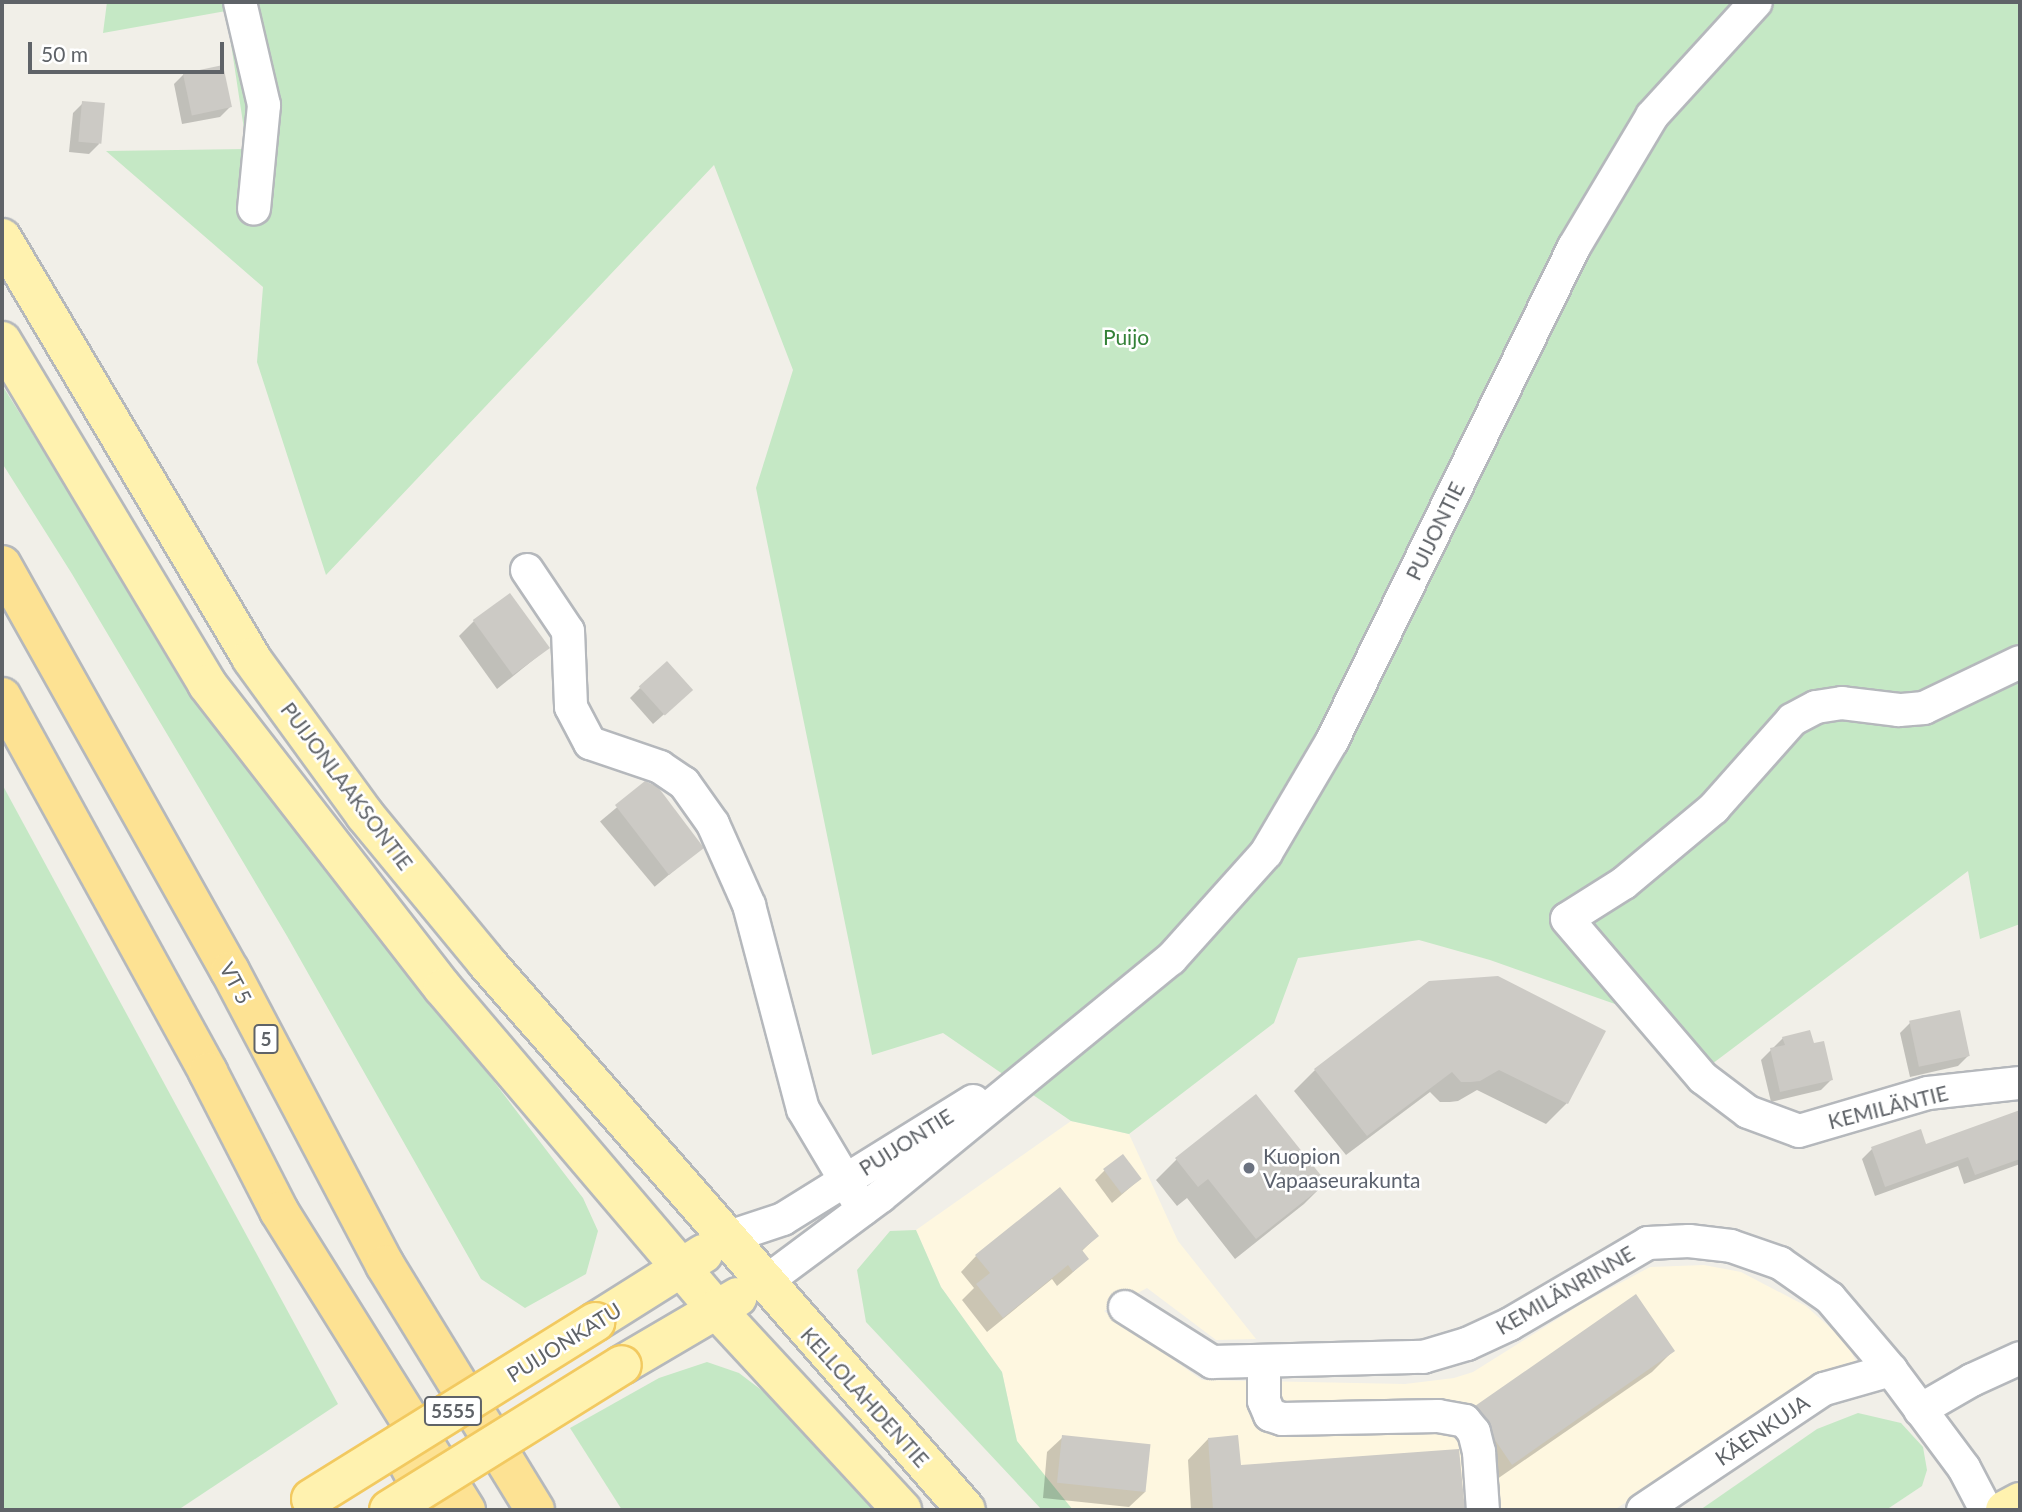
<!DOCTYPE html>
<meta charset="utf-8">
<style>
body{margin:0}
#map{position:relative;width:2022px;height:1512px;overflow:hidden;background:#f1efe8;font-family:Lato,sans-serif}
div>[style]{position:absolute}
.commercial>*{inset:0;background:#fef7e0}
.green>*{inset:0;background:#c5e8c5}
.shadow>*{inset:0;background:#0003;transform-origin:0 0}
.building>*{inset:0;background:#cccac5;transform-origin:0 0}
.roads{filter:drop-shadow(2px 0 #b5b8bc) drop-shadow(-2px 0 #b5b8bc) drop-shadow(0 2px #b5b8bc) drop-shadow(0 -2px #b5b8bc)}
.minor>*{height:32px;margin:-16px;padding:0 16px;transform-origin:16px;border-radius:16px;background:#fff}
.major>*{height:38px;margin:-19px;padding:0 19px;transform-origin:19px;border-radius:19px;background:#fff2af}
.highway>*{height:38px;margin:-19px;padding:0 19px;transform-origin:19px;border-radius:19px;background:#fde293}
.bridges{filter:drop-shadow(2px 0 #f2c960) drop-shadow(-2px 0 #f2c960) drop-shadow(0 2px #f2c960) drop-shadow(0 -2px #f2c960)}
.major-bridge>*{height:38px;margin:-19px;padding:0 19px;transform-origin:19px;border-radius:19px;background:#fff2af}
.dots>*{width:19px;height:19px;translate:-50% -50%;box-sizing:border-box;border:4px solid #fff;border-radius:50%}
span{translate:-50% -50%;white-space:nowrap;text-align:center;line-height:1.15;-webkit-text-stroke:5px #fff;paint-order:stroke}
.shield-label span{padding:2px 5px;background:#fff;border:2px solid;border-radius:5px;-webkit-text-stroke-width:0}
.shield-label{font-size:19px;color:#5f6368;font-weight:700}
.park-label{font-size:21px;color:#348238}
.street-label{font-size:21px;color:#5f6368}
.worship-label{font-size:21px;color:#5b616d}
.left{translate:0 -50%;text-align:left}
.frame{position:absolute;inset:0;border:4px solid #5f6368;pointer-events:none}
.scale{position:absolute;left:28px;top:42px;width:196px;height:32px;box-sizing:border-box;border:4px solid #5f6368;border-top:0;padding-left:9px;font-size:21px;line-height:24px;white-space:nowrap;color:#5f6368;-webkit-text-stroke:5px #fff;paint-order:stroke}
</style>
<div id="map">
<div class="commercial">
<i style="clip-path:polygon(1071px 1121px,1129px 1134px,1178px 1241px,1256px 1339px,1216px 1340px,1147px 1288px,1104px 1311px,1202px 1380px,1405px 1384px,1454px 1378px,1473px 1372px,1583px 1303px,1650px 1267px,1704px 1265px,1741px 1272px,1806px 1306px,1845px 1341px,1857px 1363px,1803px 1388px,1614px 1510px,1063px 1510px,1017px 1441px,1002px 1372px,941px 1287px,916px 1230px)"></i>
</div>
<div class="green">
<i style="clip-path:polygon(107px 2px,2020px 2px,2020px 924px,1980px 939px,1968px 871px,1712px 1064px,1632px 1010px,1490px 960px,1419px 940px,1298px 958px,1274px 1023px,1129px 1134px,1071px 1121px,943px 1033px,872px 1055px,756px 488px,793px 370px,714px 165px,326px 575px,257px 362px,263px 287px,106px 151px,247px 149px,226px 11px,103px 33px)"></i>
<i style="clip-path:polygon(2px 385px,192px 687px,583px 1198px,598px 1231px,586px 1274px,525px 1308px,481px 1279px,287px 936px,72px 574px,2px 463px)"></i>
<i style="clip-path:polygon(2px 784px,338px 1404px,178px 1510px,2px 1510px)"></i>
<i style="clip-path:polygon(916px 1230px,941px 1287px,1002px 1372px,1017px 1441px,1073px 1510px,1042px 1510px,866px 1322px,857px 1270px,890px 1231px)"></i>
<i style="clip-path:polygon(707px 1362px,739px 1373px,780px 1404px,875px 1510px,622px 1510px,570px 1428px,659px 1378px)"></i>
<i style="clip-path:polygon(1858px 1413px,1901px 1423px,1923px 1447px,1927px 1470px,1922px 1486px,1886px 1510px,1700px 1510px,1817px 1429px)"></i>
</div>
<div class="shadow">
<i style="clip-path:polygon(184px 74px,230px 107px,220px 117px,182px 124px,174px 84px)"></i>
<i style="clip-path:polygon(83px 103px,99px 144px,89px 154px,69px 152px,73px 113px)"></i>
<i style="clip-path:polygon(474px 621px,548px 648px,497px 689px,459px 636px)"></i>
<i style="clip-path:polygon(640px 688px,680px 700px,653px 724px,630px 698px)"></i>
<i style="left:646px;top:783px;width:85px;height:60px;rotate:50deg"></i>
<i style="clip-path:polygon(1498px 977px,1567px 1103px,1546px 1124px,1477px 1090px,1458px 1101px,1450px 1102px,1440px 1102px,1430px 1092px,1346px 1155px,1294px 1091px,1315px 1070px)"></i>
<i style="clip-path:polygon(1910px 1023px,1968px 1056px,1958px 1066px,1910px 1077px,1900px 1033px)"></i>
<i style="clip-path:polygon(1783px 1038px,1812px 1045px,1831px 1080px,1821px 1090px,1771px 1102px,1761px 1060px)"></i>
<i style="clip-path:polygon(2015px 1114px,2020px 1127px,2020px 1164px,1964px 1184px,1958px 1166px,1875px 1196px,1862px 1159px,1872px 1149px,1925px 1146px)"></i>
<i style="clip-path:polygon(1177px 1159px,1325px 1183px,1304px 1204px,1235px 1259px,1187px 1198px,1177px 1206px,1156px 1180px)"></i>
<i style="clip-path:polygon(1105px 1170px,1140px 1179px,1112px 1203px,1095px 1180px)"></i>
<i style="clip-path:polygon(1097px 1236px,1081px 1252px,1087px 1259px,1071px 1274px,1057px 1286px,1052px 1279px,987px 1332px,962px 1300px,974px 1288px,961px 1272px,976px 1256px)"></i>
<i style="clip-path:polygon(1635px 1297px,1673px 1351px,1652px 1372px,1490px 1484px,1455px 1428px,1476px 1408px)"></i>
<i style="clip-path:polygon(1063px 1437px,1145px 1492px,1129px 1507px,1043px 1498px,1047px 1452px)"></i>
<i style="clip-path:polygon(1208px 1439px,1239px 1467px,1458px 1451px,1463px 1510px,1191px 1510px,1188px 1460px)"></i>
</div>
<div class="building">
<i style="left:223px;top:65px;width:43px;height:41px;rotate:78deg"></i>
<i style="left:82px;top:101px;width:23px;height:41px;rotate:5deg"></i>
<i style="left:510px;top:593px;width:68px;height:46px;rotate:54deg"></i>
<i style="left:667px;top:661px;width:39px;height:38px;rotate:48deg"></i>
<i style="clip-path:polygon(645px 781px,658px 787px,704px 848px,669px 875px,615px 805px)"></i>
<i style="clip-path:polygon(1498px 976px,1606px 1031px,1568px 1104px,1499px 1070px,1480px 1081px,1471px 1082px,1461px 1082px,1452px 1072px,1367px 1136px,1314px 1069px,1429px 981px)"></i>
<i style="left:1960px;top:1010px;width:47px;height:52px;rotate:78deg"></i>
<i style="clip-path:polygon(1810px 1030px,1814px 1043px,1824px 1041px,1833px 1080px,1780px 1092px,1770px 1048px,1785px 1045px,1782px 1037px)"></i>
<i style="clip-path:polygon(1256px 1094px,1327px 1183px,1256px 1239px,1208px 1179px,1198px 1187px,1175px 1158px)"></i>
<i style="clip-path:polygon(2020px 1110px,2020px 1159px,1975px 1175px,1968px 1157px,1885px 1187px,1871px 1147px,1921px 1129px,1926px 1144px)"></i>
<i style="left:1123px;top:1154px;width:31px;height:25px;rotate:53deg"></i>
<i style="clip-path:polygon(1060px 1187px,1099px 1236px,1082px 1250px,1089px 1259px,1073px 1272px,1068px 1265px,1003px 1318px,976px 1284px,990px 1273px,975px 1255px)"></i>
<i style="clip-path:polygon(1636px 1294px,1675px 1351px,1512px 1465px,1495px 1440px,1489px 1421px,1475px 1406px)"></i>
<i style="left:1062px;top:1435px;width:89px;height:48px;rotate:6deg"></i>
<i style="clip-path:polygon(1238px 1435px,1241px 1465px,1459px 1449px,1465px 1510px,1213px 1510px,1208px 1438px)"></i>
</div>
<div class="roads">
<div class="minor">
<i style="left:240px;top:2px;width:106px;rotate:76.9deg"></i>
<i style="left:264px;top:105px;width:104px;rotate:95.5deg"></i>
<i style="left:527px;top:570px;width:73px;rotate:56.1deg"></i>
<i style="left:568px;top:631px;width:76px;rotate:87.7deg"></i>
<i style="left:571px;top:707px;width:41px;rotate:62.2deg"></i>
<i style="left:590px;top:743px;width:74px;rotate:18.9deg"></i>
<i style="left:660px;top:767px;width:29px;rotate:34deg"></i>
<i style="left:684px;top:783px;width:50px;rotate:54.7deg"></i>
<i style="left:713px;top:824px;width:89px;rotate:66deg"></i>
<i style="left:749px;top:905px;width:211px;rotate:75.2deg"></i>
<i style="left:803px;top:1109px;width:117px;rotate:59.3deg"></i>
<i style="left:2020px;top:662px;width:106px;rotate:154.4deg"></i>
<i style="left:1924px;top:708px;width:25px;rotate:175deg"></i>
<i style="left:1899px;top:710px;width:57px;rotate:-173deg"></i>
<i style="left:1842px;top:703px;width:26px;rotate:171deg"></i>
<i style="left:1816px;top:707px;width:27px;rotate:152deg"></i>
<i style="left:1792px;top:720px;width:118px;rotate:131.6deg"></i>
<i style="left:1714px;top:808px;width:117px;rotate:140.2deg"></i>
<i style="left:1624px;top:883px;width:67px;rotate:147.7deg"></i>
<i style="left:1567px;top:919px;width:209px;rotate:49.5deg"></i>
<i style="left:1703px;top:1078px;width:56px;rotate:37.1deg"></i>
<i style="left:1748px;top:1112px;width:54px;rotate:20.4deg"></i>
<i style="left:1799px;top:1131px;width:134px;rotate:-16.4deg"></i>
<i style="left:1928px;top:1093px;width:93px;rotate:-6.2deg"></i>
<i style="left:726px;top:1238px;width:60px;rotate:-18.4deg"></i>
<i style="left:783px;top:1219px;width:224px;rotate:-31.8deg"></i>
<i style="left:764px;top:1283px;width:146px;rotate:-36.6deg"></i>
<i style="left:881px;top:1196px;width:375px;rotate:-39.3deg"></i>
<i style="left:1171px;top:959px;width:142px;rotate:-48.1deg"></i>
<i style="left:1266px;top:853px;width:130px;rotate:-59.5deg"></i>
<i style="left:1332px;top:741px;width:550px;rotate:-63.9deg"></i>
<i style="left:1574px;top:247px;width:152px;rotate:-59.2deg"></i>
<i style="left:1652px;top:116px;width:154px;rotate:-47.6deg"></i>
<i style="left:1125px;top:1307px;width:103px;rotate:32.3deg"></i>
<i style="left:1212px;top:1362px;width:211px;rotate:-1.4deg"></i>
<i style="left:1423px;top:1357px;width:46px;rotate:-16.5deg"></i>
<i style="left:1467px;top:1344px;width:47px;rotate:-24.9deg"></i>
<i style="left:1510px;top:1324px;width:160px;rotate:-30.4deg"></i>
<i style="left:1648px;top:1243px;width:41px;rotate:-2.8deg"></i>
<i style="left:1689px;top:1241px;width:42px;rotate:6.8deg"></i>
<i style="left:1731px;top:1246px;width:52px;rotate:19.1deg"></i>
<i style="left:1780px;top:1263px;width:61px;rotate:35deg"></i>
<i style="left:1830px;top:1298px;width:94px;rotate:49.7deg"></i>
<i style="left:1891px;top:1370px;width:122px;rotate:53.3deg"></i>
<i style="left:1964px;top:1468px;width:47px;rotate:62.4deg"></i>
<i style="left:1264px;top:1361px;width:40px;rotate:90deg"></i>
<i style="left:1264px;top:1401px;width:15px;rotate:67deg"></i>
<i style="left:1270px;top:1415px;width:13px;rotate:18deg"></i>
<i style="left:1282px;top:1419px;width:156px;rotate:-1.1deg"></i>
<i style="left:1438px;top:1416px;width:27px;rotate:10deg"></i>
<i style="left:1465px;top:1421px;width:14px;rotate:51deg"></i>
<i style="left:1474px;top:1432px;width:21px;rotate:76deg"></i>
<i style="left:1479px;top:1452px;width:58px;rotate:86.1deg"></i>
<i style="left:1920px;top:1410px;width:60px;rotate:-30deg"></i>
<i style="left:1972px;top:1380px;width:53px;rotate:-24.6deg"></i>
<i style="left:1643px;top:1510px;width:218px;rotate:-33.8deg"></i>
<i style="left:1824px;top:1389px;width:70px;rotate:-15.8deg"></i>
</div>
<div class="major">
<i style="left:2px;top:238px;width:488px;rotate:59.3deg"></i>
<i style="left:251px;top:658px;width:194px;rotate:54deg"></i>
<i style="left:365px;top:815px;width:190px;rotate:50.5deg"></i>
<i style="left:486px;top:962px;width:728px;rotate:48.78deg"></i>
<i style="left:2px;top:341px;width:400px;rotate:59.1deg"></i>
<i style="left:207px;top:684px;width:385px;rotate:52.2deg"></i>
<i style="left:443px;top:988px;width:421px;rotate:49.6deg"></i>
<i style="left:716px;top:1309px;width:274px;rotate:47.2deg"></i>
<i style="left:595px;top:1322px;width:128px;rotate:-32.2deg"></i>
<i style="left:622px;top:1365px;width:134px;rotate:-30.4deg"></i>
<i style="left:2005px;top:1510px;width:17px;rotate:-28deg"></i>
</div>
<div class="highway">
<i style="left:2px;top:565px;width:466px;rotate:60.7deg"></i>
<i style="left:230px;top:971px;width:332px;rotate:62.2deg"></i>
<i style="left:385px;top:1265px;width:287px;rotate:58.5deg"></i>
<i style="left:2px;top:697px;width:428px;rotate:61.2deg"></i>
<i style="left:208px;top:1072px;width:156px;rotate:62.9deg"></i>
<i style="left:279px;top:1211px;width:353px;rotate:58deg"></i>
<i style="left:406px;top:1459px;width:58px;rotate:62.1deg"></i>
</div>
</div>
<div class="bridges">
<div class="major-bridge">
<i style="left:311px;top:1499px;width:335px;rotate:-31.9deg"></i>
<i style="left:389px;top:1510px;width:274px;rotate:-31.9deg"></i>
</div>
</div>
<div class="dots">
<i style="left:1249px;top:1168px;background:#6b7280"></i>
</div>
<div class="shield-label">
<span style="left:266px;top:1039px">5</span>
<span style="left:453px;top:1411px">5555</span>
</div>
<div class="park-label">
<span style="left:1126px;top:337px">Puijo</span>
</div>
<div class="street-label">
<span style="left:1435px;top:531px;rotate:-64deg">PUIJONTIE</span>
<span style="left:347px;top:786px;rotate:53deg">PUIJONLAAKSONTIE</span>
<span style="left:236px;top:983px;rotate:62deg">VT 5</span>
<span style="left:1888px;top:1107px;rotate:-14deg">KEMILÄNTIE</span>
<span style="left:906px;top:1142px;rotate:-32deg">PUIJONTIE</span>
<span style="left:1565px;top:1290px;rotate:-30deg">KEMILÄNRINNE</span>
<span style="left:564px;top:1342px;rotate:-32deg">PUIJONKATU</span>
<span style="left:865px;top:1397px;rotate:48deg">KELLOLAHDENTIE</span>
<span style="left:1762px;top:1430px;rotate:-34deg">KÄENKUJA</span>
</div>
<div class="worship-label">
<span class="left" style="left:1263px;top:1168px">Kuopion<br>Vapaaseurakunta</span>
</div>
<div class="frame"></div>
<div class="scale">50 m</div>
</div>
